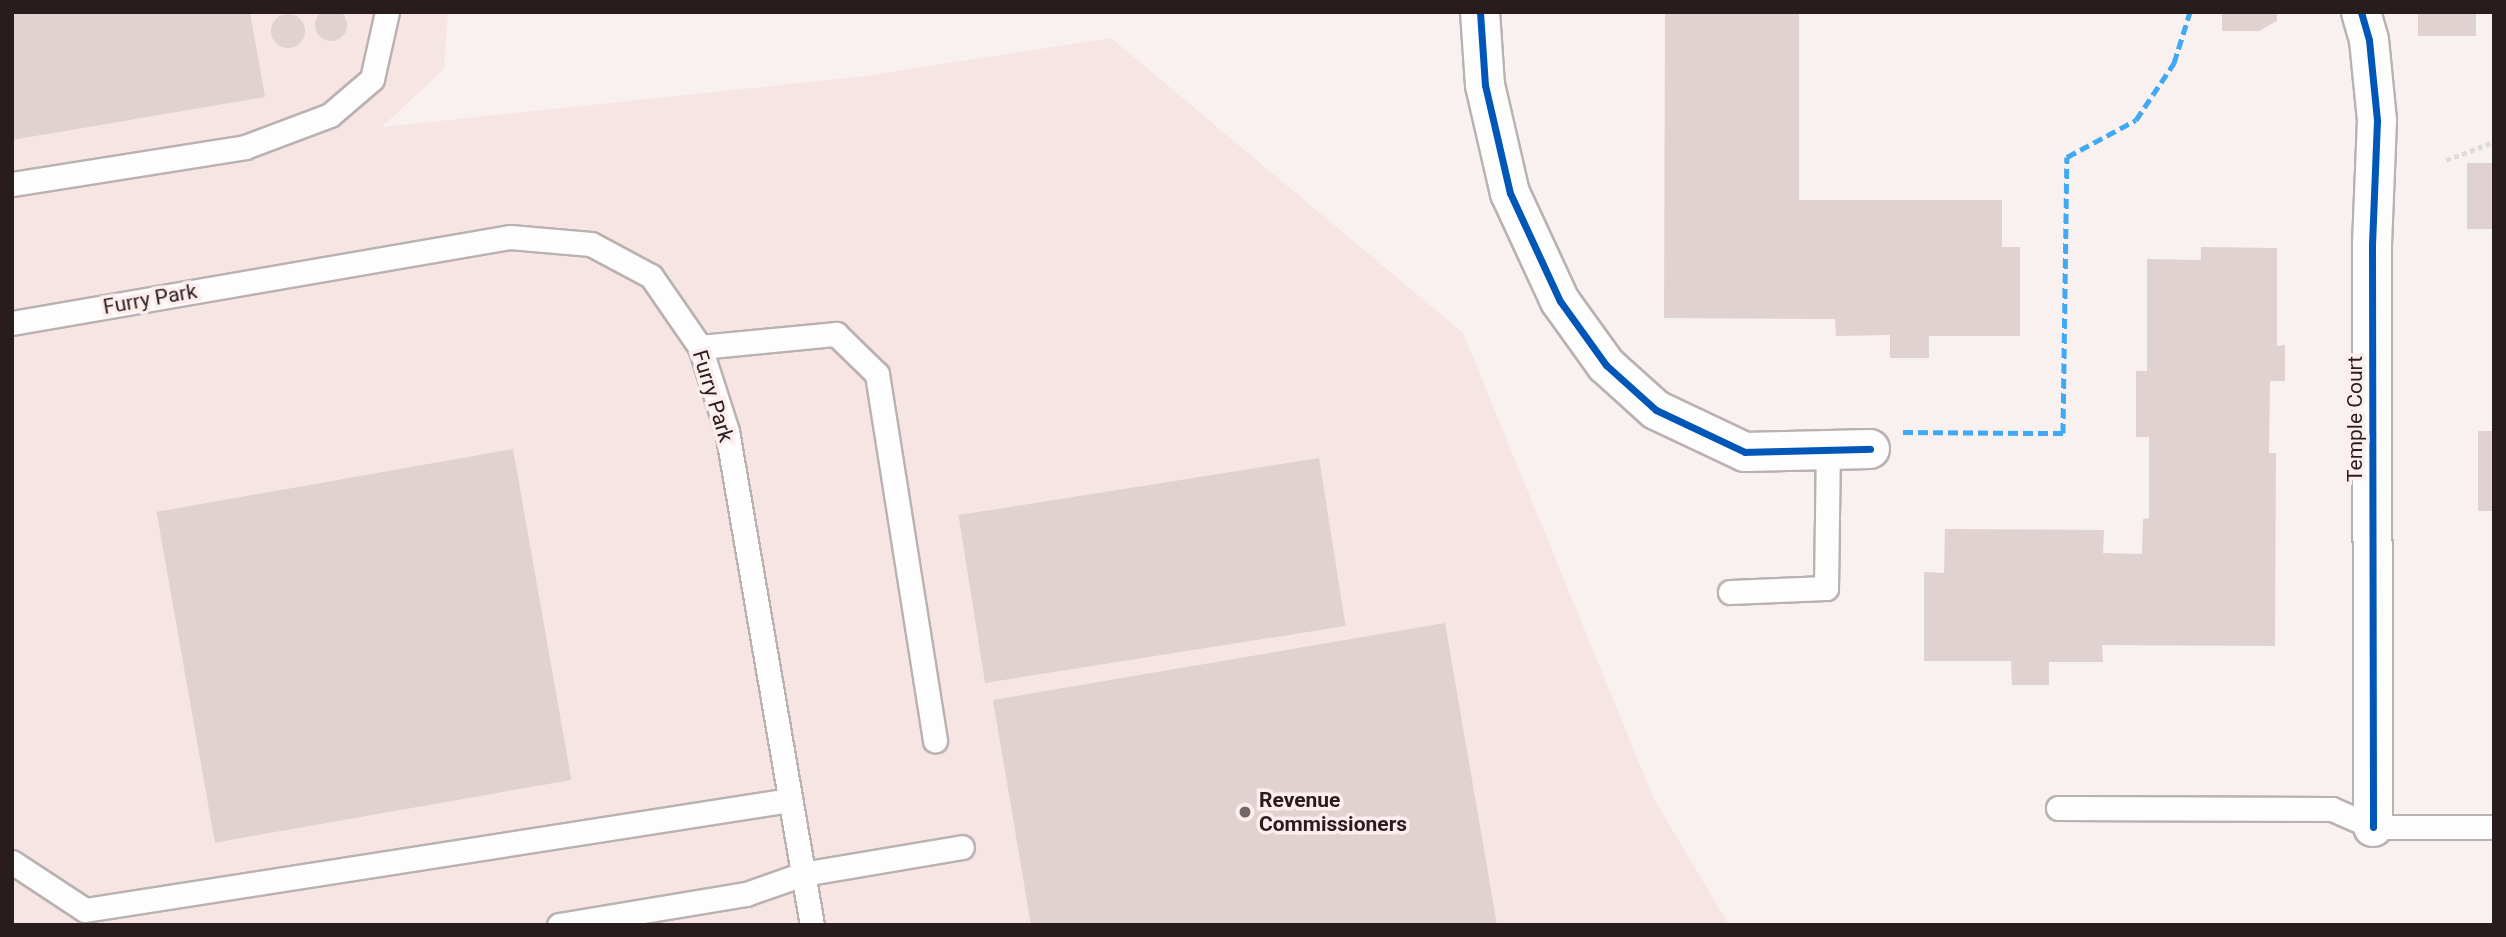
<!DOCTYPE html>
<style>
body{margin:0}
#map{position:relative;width:2506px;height:937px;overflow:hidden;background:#f8f1f0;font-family:Roboto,sans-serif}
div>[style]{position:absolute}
.built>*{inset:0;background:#f7e5e4}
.building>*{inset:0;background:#e0d2d1;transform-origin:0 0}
.round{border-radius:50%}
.path>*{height:4.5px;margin-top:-2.25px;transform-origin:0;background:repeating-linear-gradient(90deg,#dedbdb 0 5px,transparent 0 8.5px)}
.roads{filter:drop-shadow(2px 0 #bab1b1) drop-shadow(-2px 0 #bab1b1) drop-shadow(0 2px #bab1b1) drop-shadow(0 -2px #bab1b1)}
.service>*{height:23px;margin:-11.5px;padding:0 11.5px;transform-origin:11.5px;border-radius:11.5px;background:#fefdfd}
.minor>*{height:38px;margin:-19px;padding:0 19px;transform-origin:19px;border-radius:19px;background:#fefdfd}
.quiet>*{height:5px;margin-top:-2.5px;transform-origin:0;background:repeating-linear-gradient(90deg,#3fa9f5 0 10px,transparent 0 15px)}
.cycleway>*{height:7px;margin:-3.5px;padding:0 3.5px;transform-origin:3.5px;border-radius:3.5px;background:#0057b8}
.dots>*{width:19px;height:19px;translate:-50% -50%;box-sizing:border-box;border:4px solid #fceeed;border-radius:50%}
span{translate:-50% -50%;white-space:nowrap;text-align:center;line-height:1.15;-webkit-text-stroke:7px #fceeed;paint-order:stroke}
.street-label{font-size:21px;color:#291c1c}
.poi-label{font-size:21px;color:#291c1c;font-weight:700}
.left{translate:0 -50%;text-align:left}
.frame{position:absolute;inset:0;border:14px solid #291c1c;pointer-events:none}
</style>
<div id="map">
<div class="built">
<i style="clip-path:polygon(12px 12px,448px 12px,444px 69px,382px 127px,865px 76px,1111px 38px,1463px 333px,1654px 799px,1729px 925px,12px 925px)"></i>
</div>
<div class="building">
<i class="round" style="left:315px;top:9px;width:32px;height:32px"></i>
<i style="clip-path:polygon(12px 12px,250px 12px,265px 97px,12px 140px)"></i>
<i style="clip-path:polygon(1665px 12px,1799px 12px,1799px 200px,2002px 200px,2002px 247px,2020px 247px,2020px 336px,1929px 336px,1929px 358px,1890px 358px,1890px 335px,1836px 336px,1835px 319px,1664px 318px)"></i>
<i style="clip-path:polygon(2222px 12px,2277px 12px,2277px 21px,2259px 31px,2222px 31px)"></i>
<i style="left:2418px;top:12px;width:58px;height:24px"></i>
<i class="round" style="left:271px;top:14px;width:34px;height:34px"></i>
<i style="left:2467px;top:163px;width:27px;height:66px"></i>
<i style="clip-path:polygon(2201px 247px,2277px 248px,2277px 346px,2285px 345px,2285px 381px,2270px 381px,2269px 453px,2276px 453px,2275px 646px,2102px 645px,2103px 662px,2049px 662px,2049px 685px,2012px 685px,2011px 661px,1924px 661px,1924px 572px,1944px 573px,1945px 529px,2104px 530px,2103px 553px,2142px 554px,2143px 519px,2149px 518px,2149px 437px,2136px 437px,2136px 371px,2147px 371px,2147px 259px,2201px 260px)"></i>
<i style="left:2494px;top:431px;width:80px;height:16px;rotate:90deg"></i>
<i style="left:513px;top:449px;width:336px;height:362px;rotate:80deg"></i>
<i style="left:1319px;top:458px;width:170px;height:365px;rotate:81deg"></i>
<i style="clip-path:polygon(1445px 623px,1497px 925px,1031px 925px,993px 700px)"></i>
</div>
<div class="path">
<i style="left:2446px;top:160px;width:51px;rotate:-20.6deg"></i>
</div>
<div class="roads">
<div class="service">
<i style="left:12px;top:184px;width:236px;rotate:-9deg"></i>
<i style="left:245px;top:147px;width:91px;rotate:-20.6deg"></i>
<i style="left:330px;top:115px;width:55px;rotate:-40.6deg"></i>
<i style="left:372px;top:79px;width:69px;rotate:-77.4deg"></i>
<i style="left:12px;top:323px;width:505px;rotate:-9.8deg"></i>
<i style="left:510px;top:237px;width:81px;rotate:4.9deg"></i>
<i style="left:591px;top:244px;width:68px;rotate:28.1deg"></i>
<i style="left:651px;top:276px;width:86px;rotate:55.4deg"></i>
<i style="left:700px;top:347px;width:88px;rotate:72.2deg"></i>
<i style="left:727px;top:431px;width:501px;rotate:80.24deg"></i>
<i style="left:700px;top:347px;width:137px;rotate:-5.5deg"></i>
<i style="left:836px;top:334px;width:57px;rotate:44.3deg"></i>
<i style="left:877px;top:374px;width:371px;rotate:81deg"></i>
<i style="left:1730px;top:592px;width:96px;rotate:-2.4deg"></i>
<i style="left:1826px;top:588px;width:138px;rotate:-89.2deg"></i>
<i style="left:2058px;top:808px;width:274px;rotate:0.2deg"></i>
<i style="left:2332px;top:809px;width:45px;rotate:23.7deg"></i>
<i style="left:2373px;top:827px;width:121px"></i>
<i style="left:12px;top:862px;width:87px;rotate:33.3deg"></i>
<i style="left:85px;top:910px;width:714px;rotate:-8.87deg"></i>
<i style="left:559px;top:925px;width:190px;rotate:-9.4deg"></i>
<i style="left:746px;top:894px;width:60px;rotate:-19.3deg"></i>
<i style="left:803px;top:874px;width:161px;rotate:-9.6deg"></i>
</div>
<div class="minor">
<i style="left:1480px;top:12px;width:73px;rotate:86.1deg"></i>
<i style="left:1485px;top:85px;width:111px;rotate:77deg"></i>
<i style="left:1510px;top:193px;width:119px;rotate:65.2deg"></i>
<i style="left:1560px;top:301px;width:79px;rotate:54.3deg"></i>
<i style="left:1606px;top:365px;width:67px;rotate:42deg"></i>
<i style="left:1656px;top:410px;width:98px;rotate:25.3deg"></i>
<i style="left:1745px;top:452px;width:125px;rotate:-1.4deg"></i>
<i style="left:2361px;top:12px;width:29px;rotate:74deg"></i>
<i style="left:2369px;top:40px;width:80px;rotate:84.3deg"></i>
<i style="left:2377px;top:120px;width:125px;rotate:92.3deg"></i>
<i style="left:2372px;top:245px;width:582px;rotate:89.9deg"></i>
</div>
</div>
<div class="quiet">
<i style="left:1903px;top:432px;width:160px;rotate:0.4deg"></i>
<i style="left:2063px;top:433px;width:276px;rotate:-89.2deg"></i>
<i style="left:2067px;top:157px;width:78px;rotate:-28.2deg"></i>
<i style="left:2136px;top:120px;width:69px;rotate:-56.3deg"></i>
<i style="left:2174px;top:63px;width:53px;rotate:-72.6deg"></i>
</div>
<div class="cycleway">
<i style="left:1480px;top:12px;width:73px;rotate:86.1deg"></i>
<i style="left:1485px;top:85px;width:111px;rotate:77deg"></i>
<i style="left:1510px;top:193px;width:119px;rotate:65.2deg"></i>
<i style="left:1560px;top:301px;width:79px;rotate:54.3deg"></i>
<i style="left:1606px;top:365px;width:67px;rotate:42deg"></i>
<i style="left:1656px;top:410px;width:98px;rotate:25.3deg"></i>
<i style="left:1745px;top:452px;width:125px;rotate:-1.4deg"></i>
<i style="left:2361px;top:12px;width:29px;rotate:74deg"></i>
<i style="left:2369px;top:40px;width:80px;rotate:84.3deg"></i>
<i style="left:2377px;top:120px;width:125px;rotate:92.3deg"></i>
<i style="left:2372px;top:245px;width:582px;rotate:89.9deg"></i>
</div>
<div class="dots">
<i style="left:1245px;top:812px;background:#716766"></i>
</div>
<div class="street-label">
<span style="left:150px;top:299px;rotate:-10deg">Furry Park</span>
<span style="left:713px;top:396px;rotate:73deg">Furry Park</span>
<span style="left:2355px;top:419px;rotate:-90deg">Temple Court</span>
</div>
<div class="poi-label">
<span class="left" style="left:1259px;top:812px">Revenue<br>Commissioners</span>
</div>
<div class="frame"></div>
</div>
